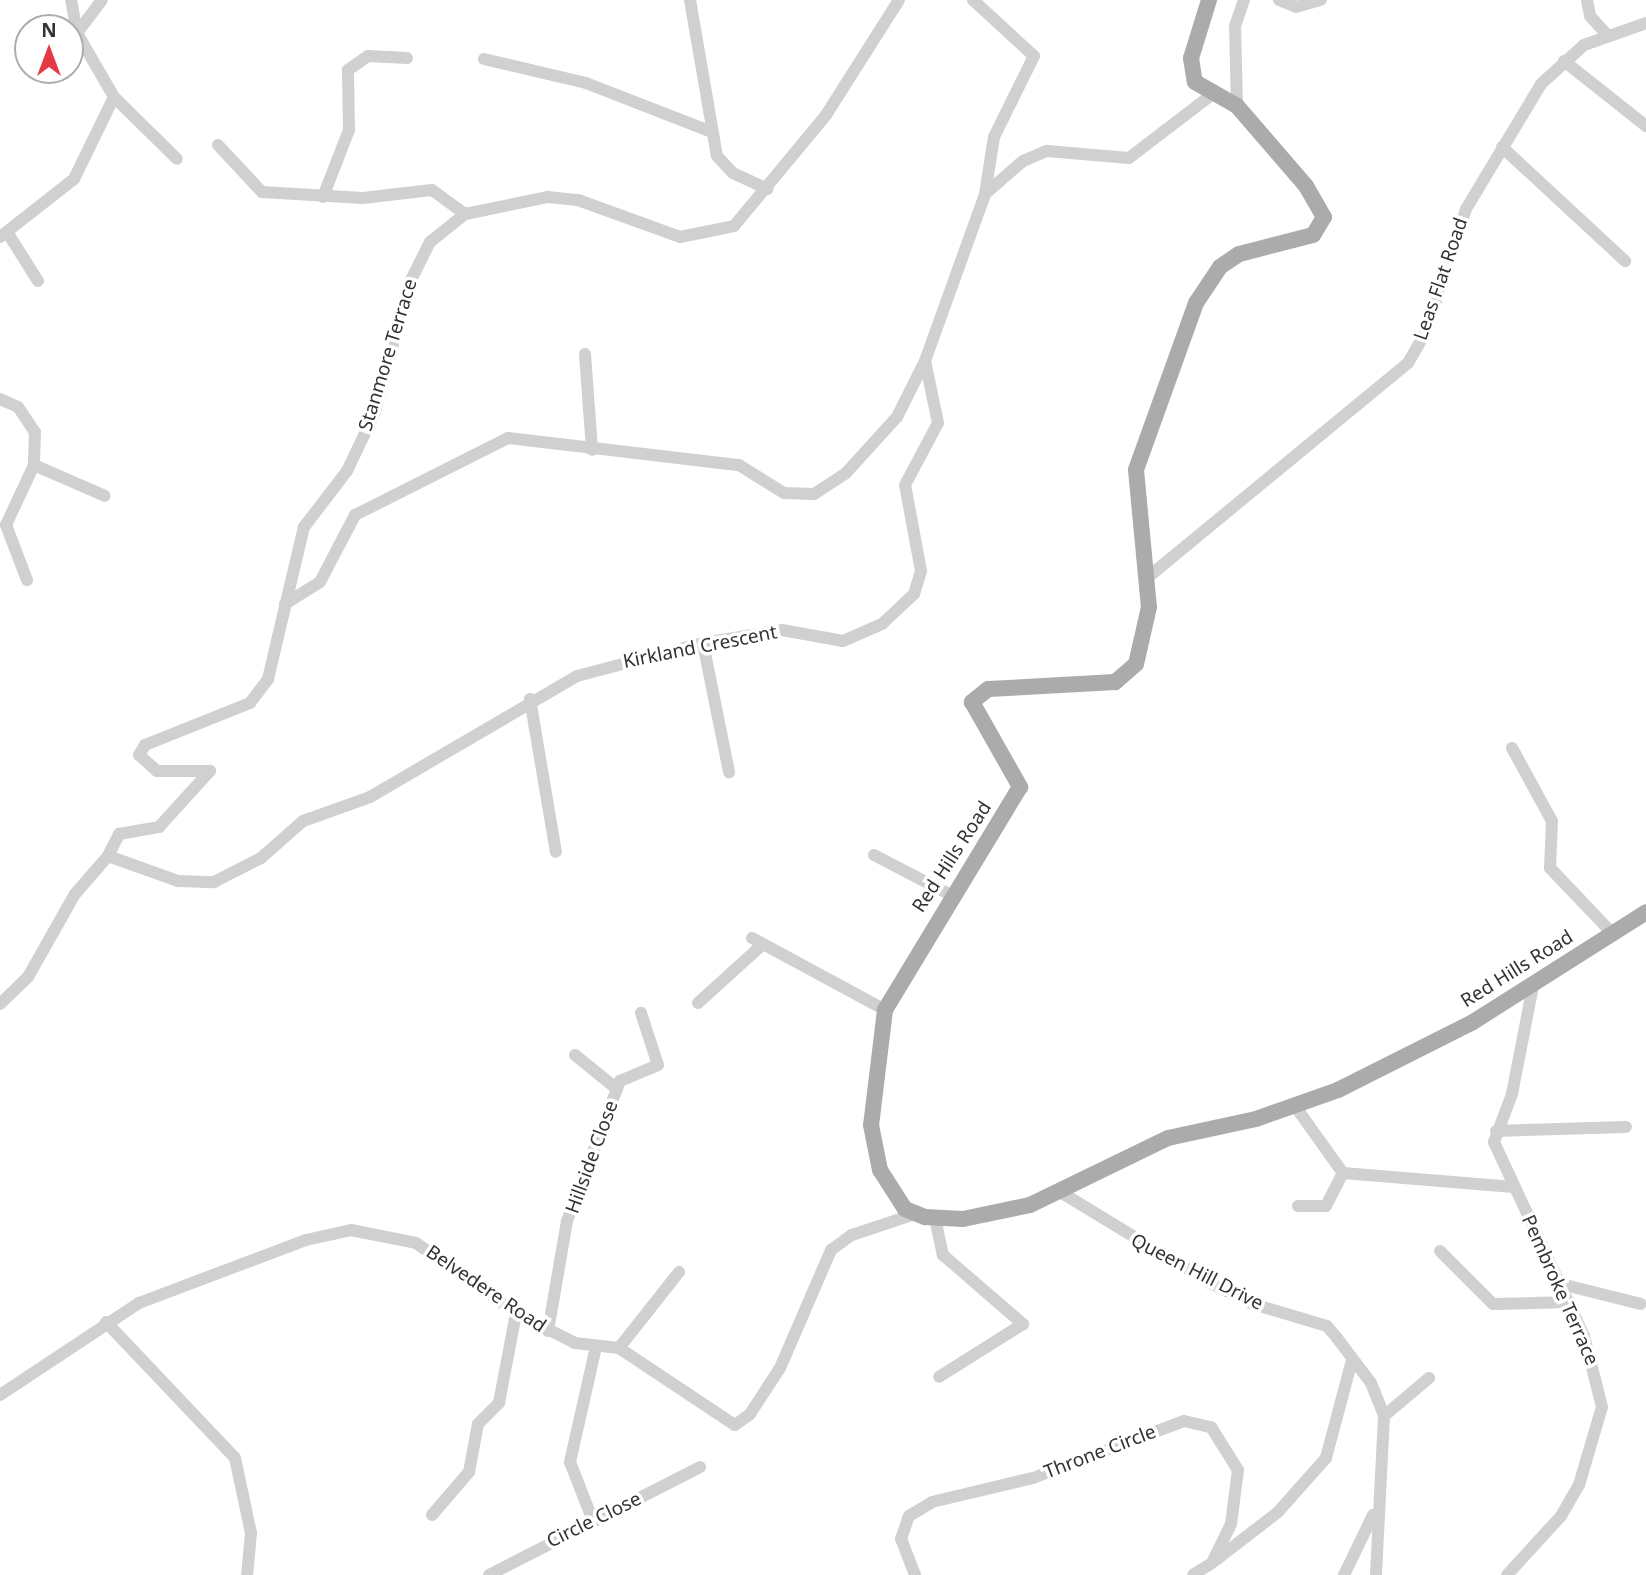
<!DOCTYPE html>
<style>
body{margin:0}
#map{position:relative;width:1646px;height:1575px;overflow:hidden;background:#fff;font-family:"Noto Sans",sans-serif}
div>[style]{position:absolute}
.minor>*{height:12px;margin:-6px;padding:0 6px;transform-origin:6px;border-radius:6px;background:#d0d0d0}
.major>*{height:16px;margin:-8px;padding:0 8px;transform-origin:8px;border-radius:8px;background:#ababab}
span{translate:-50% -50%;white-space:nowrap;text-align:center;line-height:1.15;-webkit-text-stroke:7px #fff;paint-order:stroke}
.street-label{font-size:19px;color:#333}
.north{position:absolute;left:14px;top:14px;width:70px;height:70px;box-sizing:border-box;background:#fff;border:2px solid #adadad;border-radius:50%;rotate:0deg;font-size:19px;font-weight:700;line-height:28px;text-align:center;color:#333}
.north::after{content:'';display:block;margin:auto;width:24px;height:32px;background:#e63946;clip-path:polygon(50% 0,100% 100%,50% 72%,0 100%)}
</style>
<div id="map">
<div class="minor">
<i style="left:690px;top:0;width:158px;rotate:80.2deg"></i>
<i style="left:717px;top:156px;width:23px;rotate:47deg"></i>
<i style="left:733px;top:173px;width:38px;rotate:25deg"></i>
<i style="left:973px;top:0;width:83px;rotate:42.6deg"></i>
<i style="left:1034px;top:56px;width:90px;rotate:116.3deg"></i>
<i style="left:994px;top:137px;width:58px;rotate:99deg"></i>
<i style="left:1279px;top:0;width:18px;rotate:22deg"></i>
<i style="left:1296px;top:7px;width:26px;rotate:-16deg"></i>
<i style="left:1587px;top:0;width:16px;rotate:79deg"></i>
<i style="left:1590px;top:16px;width:27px;rotate:48deg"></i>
<i style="left:77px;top:33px;width:41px;rotate:-52.9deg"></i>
<i style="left:484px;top:59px;width:105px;rotate:13.2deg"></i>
<i style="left:586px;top:83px;width:132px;rotate:21.3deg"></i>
<i style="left:1564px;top:61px;width:105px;rotate:38.4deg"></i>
<i style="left:114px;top:97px;width:88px;rotate:44.5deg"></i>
<i style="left:1237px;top:106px;width:80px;rotate:-91.4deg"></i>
<i style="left:1235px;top:26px;width:28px;rotate:-71deg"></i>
<i style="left:218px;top:145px;width:64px;rotate:46.9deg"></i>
<i style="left:262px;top:192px;width:101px;rotate:3.4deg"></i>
<i style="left:363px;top:198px;width:69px;rotate:-6.6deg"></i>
<i style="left:432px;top:190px;width:41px;rotate:36deg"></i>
<i style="left:1502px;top:147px;width:168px;rotate:42.8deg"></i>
<i style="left:323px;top:197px;width:72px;rotate:-68.8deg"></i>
<i style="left:349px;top:130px;width:60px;rotate:-91deg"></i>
<i style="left:348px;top:70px;width:24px;rotate:-35deg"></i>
<i style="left:368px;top:56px;width:39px;rotate:3deg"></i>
<i style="left:7px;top:232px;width:58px;rotate:57.7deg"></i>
<i style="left:0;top:237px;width:94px;rotate:-38.1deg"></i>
<i style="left:74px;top:179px;width:91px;rotate:-64deg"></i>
<i style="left:114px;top:97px;width:74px;rotate:-120deg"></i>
<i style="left:77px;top:33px;width:34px;rotate:-100deg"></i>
<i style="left:585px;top:354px;width:96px;rotate:85.8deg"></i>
<i style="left:0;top:399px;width:20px;rotate:24deg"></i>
<i style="left:18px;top:407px;width:30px;rotate:56deg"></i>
<i style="left:35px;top:432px;width:33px;rotate:92deg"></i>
<i style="left:34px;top:465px;width:66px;rotate:115deg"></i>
<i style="left:6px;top:525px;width:59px;rotate:69.1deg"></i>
<i style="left:34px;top:465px;width:77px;rotate:23.6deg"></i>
<i style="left:1147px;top:578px;width:338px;rotate:-39.5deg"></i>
<i style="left:1408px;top:363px;width:36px;rotate:-60deg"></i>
<i style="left:1426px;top:332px;width:129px;rotate:-72deg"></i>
<i style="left:1466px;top:209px;width:146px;rotate:-59deg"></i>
<i style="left:1541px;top:84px;width:58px;rotate:-42.2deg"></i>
<i style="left:1584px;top:45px;width:66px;rotate:-19.5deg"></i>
<i style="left:285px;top:604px;width:41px;rotate:-32.2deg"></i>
<i style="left:320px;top:582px;width:76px;rotate:-62.4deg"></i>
<i style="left:355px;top:515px;width:171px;rotate:-26.7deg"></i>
<i style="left:508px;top:438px;width:233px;rotate:6.7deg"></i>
<i style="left:739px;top:465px;width:53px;rotate:31.9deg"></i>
<i style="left:784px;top:493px;width:30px;rotate:2deg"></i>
<i style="left:814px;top:494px;width:38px;rotate:-33deg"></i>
<i style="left:846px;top:473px;width:76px;rotate:-47.7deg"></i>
<i style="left:897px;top:417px;width:63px;rotate:-63.4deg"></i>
<i style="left:925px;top:361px;width:177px;rotate:-70.2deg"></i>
<i style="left:985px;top:194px;width:50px;rotate:-41deg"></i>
<i style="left:1023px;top:161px;width:26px;rotate:-23deg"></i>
<i style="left:1047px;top:151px;width:82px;rotate:4.9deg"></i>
<i style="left:1129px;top:158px;width:102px;rotate:-37.4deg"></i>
<i style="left:703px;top:643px;width:132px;rotate:78.6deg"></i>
<i style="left:530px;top:699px;width:155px;rotate:80.4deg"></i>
<i style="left:1512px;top:748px;width:83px;rotate:61.3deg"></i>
<i style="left:1552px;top:821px;width:47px;rotate:92.4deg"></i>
<i style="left:1550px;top:868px;width:91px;rotate:46.3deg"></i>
<i style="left:874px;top:855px;width:87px;rotate:27.5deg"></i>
<i style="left:108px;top:856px;width:25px;rotate:-63deg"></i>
<i style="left:119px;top:834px;width:41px;rotate:-9.9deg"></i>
<i style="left:159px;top:827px;width:76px;rotate:-47.7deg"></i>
<i style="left:210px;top:771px;width:53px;rotate:180deg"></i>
<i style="left:157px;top:771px;width:24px;rotate:-138deg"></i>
<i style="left:139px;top:755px;width:12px;rotate:-59deg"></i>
<i style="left:145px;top:745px;width:113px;rotate:-21.8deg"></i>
<i style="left:250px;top:703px;width:30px;rotate:-53deg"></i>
<i style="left:268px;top:679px;width:156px;rotate:-76.7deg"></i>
<i style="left:304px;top:527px;width:71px;rotate:-52.5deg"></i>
<i style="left:347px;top:471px;width:65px;rotate:-64.6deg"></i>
<i style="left:375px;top:412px;width:132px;rotate:-75.1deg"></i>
<i style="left:409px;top:284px;width:47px;rotate:-63.4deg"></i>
<i style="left:430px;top:242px;width:45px;rotate:-38.7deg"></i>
<i style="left:465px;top:214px;width:85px;rotate:-11.6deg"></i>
<i style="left:548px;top:197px;width:30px;rotate:6deg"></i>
<i style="left:578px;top:200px;width:109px;rotate:19.9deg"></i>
<i style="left:680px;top:237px;width:55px;rotate:-11.5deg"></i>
<i style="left:734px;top:226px;width:144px;rotate:-50.3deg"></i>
<i style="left:826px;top:115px;width:136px;rotate:-57.6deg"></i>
<i style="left:752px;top:938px;width:151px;rotate:28.4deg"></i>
<i style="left:698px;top:1003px;width:88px;rotate:-42.2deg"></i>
<i style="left:0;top:1004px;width:39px;rotate:-44deg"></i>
<i style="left:28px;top:977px;width:95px;rotate:-60.5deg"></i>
<i style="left:75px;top:894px;width:50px;rotate:-49deg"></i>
<i style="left:108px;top:856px;width:74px;rotate:19.7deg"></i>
<i style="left:178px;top:881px;width:36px;rotate:2deg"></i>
<i style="left:214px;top:882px;width:53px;rotate:-27.1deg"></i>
<i style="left:261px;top:858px;width:56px;rotate:-41.4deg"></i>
<i style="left:303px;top:821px;width:71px;rotate:-19.7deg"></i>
<i style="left:370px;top:797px;width:240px;rotate:-30.3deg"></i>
<i style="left:577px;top:676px;width:130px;rotate:-14.7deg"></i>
<i style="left:703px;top:643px;width:80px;rotate:-9.3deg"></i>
<i style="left:782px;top:630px;width:62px;rotate:10.2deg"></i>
<i style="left:843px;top:641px;width:43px;rotate:-23.6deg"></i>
<i style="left:882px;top:624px;width:44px;rotate:-43.2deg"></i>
<i style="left:914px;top:594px;width:24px;rotate:-73deg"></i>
<i style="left:921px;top:571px;width:87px;rotate:-100.5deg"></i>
<i style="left:905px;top:485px;width:70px;rotate:-62deg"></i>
<i style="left:938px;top:423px;width:63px;rotate:-101.8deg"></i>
<i style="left:575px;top:1055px;width:54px;rotate:39deg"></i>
<i style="left:1295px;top:1106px;width:82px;rotate:54.4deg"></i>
<i style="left:1343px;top:1173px;width:171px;rotate:4.7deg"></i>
<i style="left:1496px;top:1131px;width:130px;rotate:-1.8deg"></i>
<i style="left:1062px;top:1193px;width:173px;rotate:31.3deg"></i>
<i style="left:1210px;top:1283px;width:48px;rotate:26deg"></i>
<i style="left:1253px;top:1304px;width:77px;rotate:16.6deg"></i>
<i style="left:1327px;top:1326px;width:16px;rotate:50deg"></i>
<i style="left:1337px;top:1338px;width:56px;rotate:52.9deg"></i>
<i style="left:1371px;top:1383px;width:35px;rotate:68deg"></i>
<i style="left:1384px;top:1416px;width:159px;rotate:92.9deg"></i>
<i style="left:1298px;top:1206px;width:28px"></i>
<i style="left:1326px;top:1206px;width:37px;rotate:-63deg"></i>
<i style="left:935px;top:1218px;width:38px;rotate:78deg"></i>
<i style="left:943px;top:1255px;width:106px;rotate:40.8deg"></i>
<i style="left:1023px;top:1324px;width:99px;rotate:147.8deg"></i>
<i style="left:1440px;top:1251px;width:75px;rotate:45deg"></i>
<i style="left:1493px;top:1304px;width:77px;rotate:-1.5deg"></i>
<i style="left:1561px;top:1284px;width:82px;rotate:14deg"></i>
<i style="left:106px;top:1322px;width:187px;rotate:46.5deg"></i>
<i style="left:235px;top:1458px;width:77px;rotate:78deg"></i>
<i style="left:251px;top:1533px;width:42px;rotate:95.4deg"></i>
<i style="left:548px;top:1331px;width:112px;rotate:-80.2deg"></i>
<i style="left:567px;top:1221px;width:150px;rotate:-69.3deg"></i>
<i style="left:620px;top:1081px;width:41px;rotate:-22.8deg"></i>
<i style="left:658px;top:1065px;width:55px;rotate:-108.1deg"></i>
<i style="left:619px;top:1348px;width:97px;rotate:-51.7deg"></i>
<i style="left:0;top:1395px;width:167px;rotate:-33.5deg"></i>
<i style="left:139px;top:1303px;width:178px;rotate:-20.7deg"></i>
<i style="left:306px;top:1240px;width:46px;rotate:-12.5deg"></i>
<i style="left:351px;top:1230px;width:66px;rotate:11.3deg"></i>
<i style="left:416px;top:1243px;width:122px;rotate:35deg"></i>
<i style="left:516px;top:1313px;width:66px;rotate:27deg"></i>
<i style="left:575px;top:1343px;width:44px;rotate:6.5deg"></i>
<i style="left:619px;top:1348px;width:139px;rotate:33.6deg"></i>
<i style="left:735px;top:1425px;width:19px;rotate:-36deg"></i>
<i style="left:750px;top:1414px;width:55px;rotate:-56.9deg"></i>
<i style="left:780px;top:1368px;width:129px;rotate:-66.6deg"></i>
<i style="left:831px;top:1250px;width:26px;rotate:-36deg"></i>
<i style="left:852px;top:1235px;width:66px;rotate:-18.4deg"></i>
<i style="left:1384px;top:1416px;width:59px;rotate:-40.2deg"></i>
<i style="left:432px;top:1515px;width:57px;rotate:-49.3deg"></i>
<i style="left:469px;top:1472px;width:49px;rotate:-79.4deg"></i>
<i style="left:478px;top:1424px;width:30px;rotate:-45deg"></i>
<i style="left:499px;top:1403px;width:92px;rotate:-79.3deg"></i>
<i style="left:593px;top:1521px;width:63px;rotate:-111.3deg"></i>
<i style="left:570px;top:1462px;width:118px;rotate:-77.3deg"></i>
<i style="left:1216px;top:1560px;width:78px;rotate:-37.7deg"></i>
<i style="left:1278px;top:1512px;width:72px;rotate:-48.4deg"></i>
<i style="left:1326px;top:1458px;width:101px;rotate:-75.1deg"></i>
<i style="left:489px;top:1575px;width:237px;rotate:-27.1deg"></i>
<i style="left:915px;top:1575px;width:39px;rotate:-111deg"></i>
<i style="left:901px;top:1539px;width:24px;rotate:-71deg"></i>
<i style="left:909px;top:1516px;width:27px;rotate:-31deg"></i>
<i style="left:932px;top:1502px;width:104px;rotate:-13.4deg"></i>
<i style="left:1033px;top:1478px;width:161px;rotate:-20.7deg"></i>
<i style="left:1184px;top:1421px;width:28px;rotate:13deg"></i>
<i style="left:1211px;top:1427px;width:51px;rotate:57.9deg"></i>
<i style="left:1238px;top:1470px;width:54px;rotate:97.4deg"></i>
<i style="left:1231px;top:1524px;width:43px;rotate:116deg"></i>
<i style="left:1212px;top:1563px;width:22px;rotate:148deg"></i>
<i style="left:1344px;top:1575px;width:67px;rotate:-64.2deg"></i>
<i style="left:1507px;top:1575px;width:80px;rotate:-47.5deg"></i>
<i style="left:1561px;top:1516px;width:36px;rotate:-60deg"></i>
<i style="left:1579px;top:1485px;width:81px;rotate:-73.6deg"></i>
<i style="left:1602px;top:1407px;width:73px;rotate:-104.2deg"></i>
<i style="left:1584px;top:1336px;width:214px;rotate:-114.9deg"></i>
<i style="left:1494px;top:1142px;width:51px;rotate:-69.4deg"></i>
<i style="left:1512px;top:1094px;width:110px;rotate:-79deg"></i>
</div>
<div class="major">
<i style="left:1209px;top:0;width:61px;rotate:107.2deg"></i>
<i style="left:1191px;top:58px;width:24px;rotate:81deg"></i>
<i style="left:1195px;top:82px;width:48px;rotate:29.7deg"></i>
<i style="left:1237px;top:106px;width:106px;rotate:49.2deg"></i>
<i style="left:1306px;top:186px;width:36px;rotate:60deg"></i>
<i style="left:1324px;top:217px;width:21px;rotate:121deg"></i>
<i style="left:1313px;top:235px;width:76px;rotate:165.6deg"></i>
<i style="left:1239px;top:254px;width:23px;rotate:146deg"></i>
<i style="left:1220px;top:267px;width:43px;rotate:123.7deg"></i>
<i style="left:1196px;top:303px;width:177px;rotate:109.8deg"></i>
<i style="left:1136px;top:470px;width:138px;rotate:84.6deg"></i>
<i style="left:1149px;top:607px;width:58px;rotate:102.8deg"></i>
<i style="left:1136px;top:664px;width:28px;rotate:139deg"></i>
<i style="left:1115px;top:682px;width:127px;rotate:176.8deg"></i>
<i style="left:988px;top:689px;width:21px;rotate:141deg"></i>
<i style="left:972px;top:702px;width:98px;rotate:60.5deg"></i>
<i style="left:1020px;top:787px;width:261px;rotate:121.2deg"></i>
<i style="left:885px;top:1010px;width:116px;rotate:96.9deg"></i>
<i style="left:871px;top:1125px;width:46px;rotate:78.7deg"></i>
<i style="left:880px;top:1170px;width:46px;rotate:57.3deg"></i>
<i style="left:905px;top:1209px;width:22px;rotate:22deg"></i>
<i style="left:925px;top:1217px;width:38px;rotate:3deg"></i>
<i style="left:963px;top:1219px;width:68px;rotate:-11.8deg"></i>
<i style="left:1030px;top:1205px;width:153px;rotate:-25.9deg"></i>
<i style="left:1168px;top:1138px;width:90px;rotate:-12.2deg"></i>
<i style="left:1256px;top:1119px;width:87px;rotate:-19.5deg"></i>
<i style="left:1338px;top:1090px;width:151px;rotate:-26.7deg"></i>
<i style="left:1473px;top:1022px;width:205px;rotate:-32.4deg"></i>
</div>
<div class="street-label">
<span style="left:1441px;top:279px;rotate:-71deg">Leas Flat Road</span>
<span style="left:388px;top:355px;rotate:-73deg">Stanmore Terrace</span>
<span style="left:700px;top:647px;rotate:-11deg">Kirkland Crescent</span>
<span style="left:952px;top:857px;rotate:-57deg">Red Hills Road</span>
<span style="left:1517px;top:969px;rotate:-32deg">Red Hills Road</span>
<span style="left:592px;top:1157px;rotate:-70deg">Hillside Close</span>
<span style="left:1197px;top:1272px;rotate:27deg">Queen Hill Drive</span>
<span style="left:486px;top:1289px;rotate:34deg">Belvedere Road</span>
<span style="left:1560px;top:1290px;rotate:66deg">Pembroke Terrace</span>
<span style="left:1100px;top:1452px;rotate:-21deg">Throne Circle</span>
<span style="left:594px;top:1520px;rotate:-26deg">Circle Close</span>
</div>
<div class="north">N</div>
</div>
